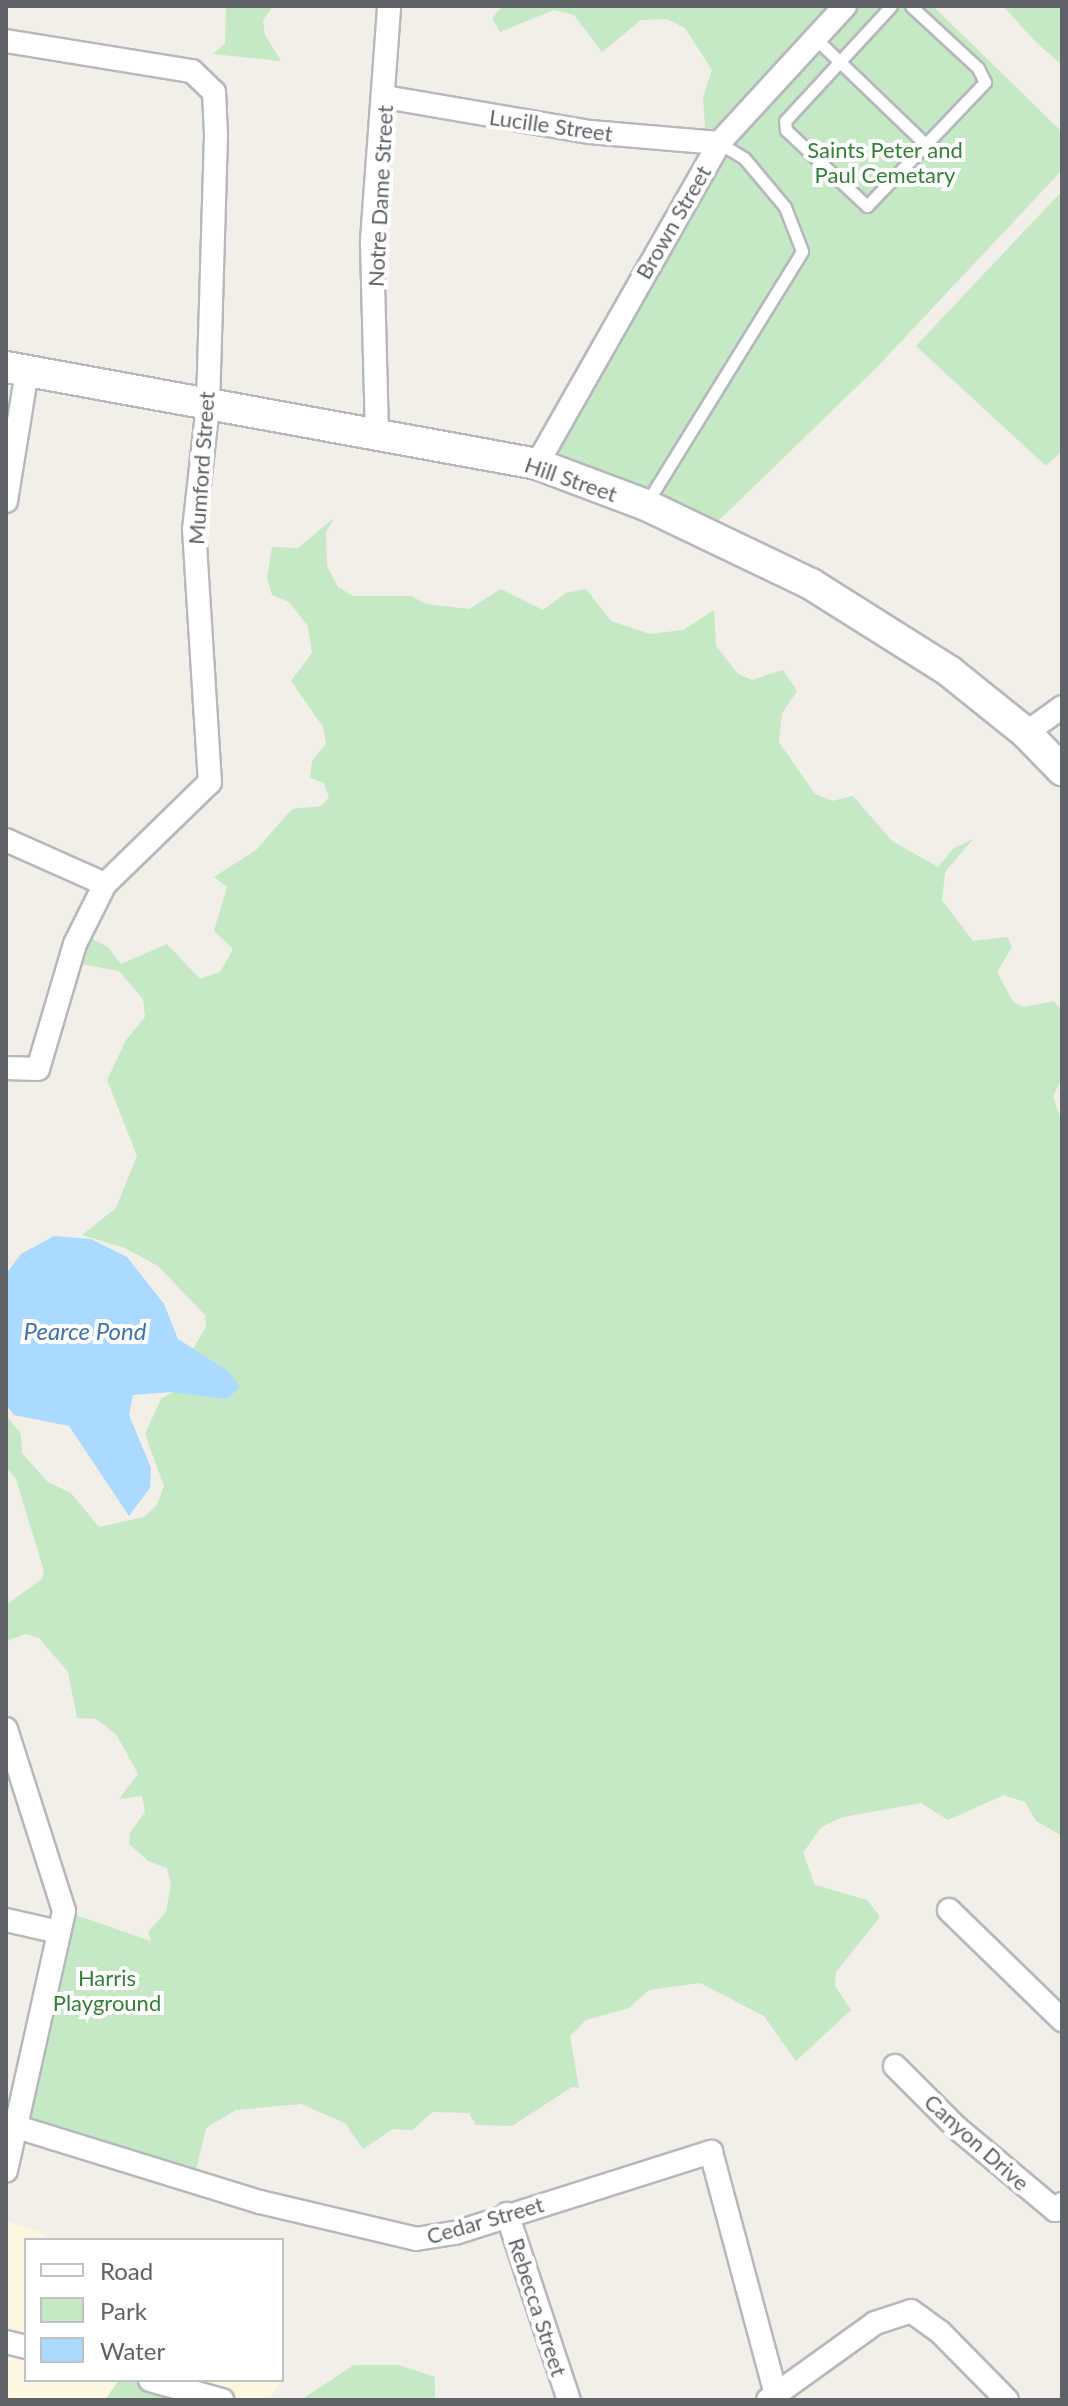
<!DOCTYPE html>
<style>
body{margin:0}
#map{position:relative;width:1068px;height:2406px;overflow:hidden;background:#f1efe8;font-family:Lato,sans-serif}
div>[style]{position:absolute}
.commercial>*{inset:0;background:#fef7e0}
.green>*{inset:0;background:#c5e8c5}
.water>*{inset:0;background:#aadaff}
.roads{filter:drop-shadow(2px 0 #b5b8bc) drop-shadow(-2px 0 #b5b8bc) drop-shadow(0 2px #b5b8bc) drop-shadow(0 -2px #b5b8bc)}
.lane>*{height:11px;margin:-5.5px;padding:0 5.5px;transform-origin:5.5px;border-radius:5.5px;background:#fff}
.street>*{height:22px;margin:-11px;padding:0 11px;transform-origin:11px;border-radius:11px;background:#fff}
.secondary>*{height:30px;margin:-15px;padding:0 15px;transform-origin:15px;border-radius:15px;background:#fff}
span{translate:-50% -50%;white-space:nowrap;text-align:center;line-height:1.15;-webkit-text-stroke:8px #fff;paint-order:stroke}
.street-label{font-size:22px;color:#5f6368}
.park-label{font-size:22px;color:#348238}
.water-label{font-size:24px;color:#4174aa;font-style:italic}
.frame{position:absolute;inset:0;border:8px solid #5f6368;pointer-events:none}
.legend{position:absolute;left:24px;top:2238px;width:260px;height:144px;box-sizing:border-box;background:#fff;border:2px solid #bfc1c3;margin:0;padding:10px 14px;list-style:none;font-size:24px;color:#5f6368}
.legend li{display:flex;align-items:center;gap:16px;height:40px}
.legend b{width:40px;border:2px solid #bfc1c3}
</style>
<div id="map">
<div class="commercial">
<i style="clip-path:polygon(6px 2221px,41px 2232px,47px 2240px,26px 2240px,26px 2380px,119px 2380px,105px 2400px,6px 2400px)"></i>
<i style="clip-path:polygon(282px 2371px,285px 2375px,269px 2400px,219px 2400px,144px 2380px,282px 2380px)"></i>
</div>
<div class="green">
<i style="clip-path:polygon(226px 6px,273px 6px,263px 20px,265px 35px,281px 61px,213px 54px,225px 43px)"></i>
<i style="clip-path:polygon(503px 6px,933px 6px,1062px 132px,1062px 170px,879px 365px,705px 534px,537px 464px,719px 143px,706px 140px,703px 97px,712px 70px,685px 28px,667px 19px,641px 20px,602px 52px,574px 15px,554px 10px,500px 32px,492px 18px)"></i>
<i style="clip-path:polygon(1003px 6px,1062px 6px,1062px 65px,1036px 42px)"></i>
<i style="clip-path:polygon(1062px 191px,1062px 451px,1046px 466px,916px 346px)"></i>
<i style="clip-path:polygon(334px 518px,326px 532px,327px 566px,338px 587px,353px 596px,411px 596px,426px 604px,469px 609px,501px 589px,543px 610px,566px 593px,586px 589px,611px 621px,650px 634px,683px 630px,714px 610px,716px 646px,738px 674px,752px 680px,783px 670px,797px 691px,782px 713px,779px 742px,815px 794px,832px 801px,853px 796px,892px 841px,938px 867px,953px 849px,973px 839px,945px 872px,942px 900px,973px 941px,1007px 937px,1012px 947px,997px 972px,1013px 1002px,1024px 1007px,1054px 1001px,1062px 1010px,1062px 1079px,1053px 1096px,1062px 1122px,1062px 1836px,1036px 1821px,1025px 1802px,1004px 1795px,948px 1820px,921px 1803px,843px 1817px,821px 1827px,803px 1853px,815px 1885px,867px 1900px,880px 1917px,836px 1972px,835px 1986px,851px 2010px,796px 2061px,764px 2016px,700px 1983px,649px 1990px,629px 2008px,586px 2020px,570px 2036px,579px 2088px,572px 2087px,512px 2126px,476px 2125px,469px 2113px,433px 2112px,412px 2130px,393px 2129px,363px 2149px,345px 2123px,301px 2104px,236px 2110px,206px 2128px,194px 2179px,17px 2127px,64px 1911px,151px 1941px,148px 1932px,166px 1912px,171px 1885px,167px 1868px,148px 1861px,129px 1844px,130px 1833px,145px 1812px,142px 1796px,119px 1799px,138px 1774px,116px 1734px,96px 1719px,77px 1718px,68px 1672px,39px 1638px,26px 1634px,6px 1641px,6px 1605px,42px 1579px,44px 1571px,16px 1479px,6px 1467px,6px 1415px,21px 1434px,22px 1453px,48px 1482px,71px 1493px,99px 1527px,144px 1517px,157px 1505px,164px 1486px,145px 1434px,161px 1399px,195px 1379px,193px 1349px,206px 1327px,205px 1315px,158px 1266px,125px 1248px,82px 1235px,116px 1208px,137px 1156px,107px 1080px,126px 1040px,145px 1017px,143px 999px,119px 971px,71px 962px,78px 932px,108px 947px,121px 964px,167px 944px,200px 979px,220px 972px,233px 949px,214px 931px,227px 887px,214px 877px,256px 850px,292px 809px,321px 806px,329px 798px,324px 783px,310px 778px,312px 761px,326px 744px,323px 727px,291px 681px,312px 653px,308px 626px,289px 602px,272px 595px,267px 578px,272px 547px,298px 548px)"></i>
<i style="clip-path:polygon(354px 2365px,398px 2365px,435px 2377px,435px 2400px,301px 2400px)"></i>
<i style="clip-path:polygon(119px 2380px,144px 2380px,219px 2400px,105px 2400px)"></i>
</div>
<div class="water">
<i style="clip-path:polygon(54px 1236px,91px 1239px,127px 1257px,164px 1304px,178px 1339px,228px 1371px,240px 1387px,227px 1399px,171px 1392px,133px 1395px,129px 1415px,151px 1468px,150px 1488px,129px 1516px,69px 1426px,14px 1415px,6px 1405px,6px 1274px,21px 1254px)"></i>
</div>
<div class="roads">
<div class="lane">
<i style="left:891px;top:6px;width:156px;rotate:132.7deg"></i>
<i style="left:785px;top:121px;width:9px;rotate:84deg"></i>
<i style="left:786px;top:130px;width:111px;rotate:43.2deg"></i>
<i style="left:867px;top:206px;width:171px;rotate:-46.4deg"></i>
<i style="left:985px;top:82px;width:16px;rotate:-117deg"></i>
<i style="left:978px;top:68px;width:91px;rotate:-137.2deg"></i>
<i style="left:815px;top:38px;width:154px;rotate:43.9deg"></i>
<i style="left:646px;top:504px;width:297px;rotate:-58.3deg"></i>
<i style="left:802px;top:251px;width:47px;rotate:-111.1deg"></i>
<i style="left:785px;top:207px;width:64px;rotate:-129.9deg"></i>
<i style="left:744px;top:158px;width:29px;rotate:-149deg"></i>
</div>
<div class="street">
<i style="left:6px;top:41px;width:188px;rotate:9.2deg"></i>
<i style="left:192px;top:71px;width:30px;rotate:44deg"></i>
<i style="left:214px;top:92px;width:43px;rotate:87.3deg"></i>
<i style="left:216px;top:135px;width:270px;rotate:91.7deg"></i>
<i style="left:208px;top:405px;width:125px;rotate:96.4deg"></i>
<i style="left:194px;top:529px;width:254px;rotate:86.4deg"></i>
<i style="left:210px;top:782px;width:146px;rotate:135.8deg"></i>
<i style="left:105px;top:884px;width:67px;rotate:116.6deg"></i>
<i style="left:75px;top:944px;width:130px;rotate:106.5deg"></i>
<i style="left:38px;top:1069px;width:32px;rotate:-178deg"></i>
<i style="left:385px;top:97px;width:208px;rotate:9.7deg"></i>
<i style="left:590px;top:132px;width:129px;rotate:4.9deg"></i>
<i style="left:377px;top:435px;width:195px;rotate:-91.5deg"></i>
<i style="left:372px;top:240px;width:235px;rotate:-85.8deg"></i>
<i style="left:537px;top:464px;width:369px;rotate:-60.4deg"></i>
<i style="left:719px;top:143px;width:186px;rotate:-47.4deg"></i>
<i style="left:6px;top:501px;width:132px;rotate:-80.8deg"></i>
<i style="left:1026px;top:733px;width:44px;rotate:-35.8deg"></i>
<i style="left:6px;top:840px;width:108px;rotate:24deg"></i>
<i style="left:6px;top:1729px;width:191px;rotate:72.3deg"></i>
<i style="left:64px;top:1911px;width:266px;rotate:102.6deg"></i>
<i style="left:949px;top:1910px;width:158px;rotate:44.2deg"></i>
<i style="left:6px;top:1920px;width:54px;rotate:12.8deg"></i>
<i style="left:895px;top:2066px;width:88px;rotate:45deg"></i>
<i style="left:957px;top:2128px;width:128px;rotate:39.9deg"></i>
<i style="left:1055px;top:2210px;width:9px;rotate:-41deg"></i>
<i style="left:17px;top:2127px;width:254px;rotate:17.2deg"></i>
<i style="left:260px;top:2202px;width:160px;rotate:13.3deg"></i>
<i style="left:416px;top:2239px;width:39px;rotate:-9deg"></i>
<i style="left:455px;top:2233px;width:269px;rotate:-17.6deg"></i>
<i style="left:711px;top:2152px;width:251px;rotate:75deg"></i>
<i style="left:507px;top:2214px;width:196px;rotate:71.6deg"></i>
<i style="left:6px;top:2342px;width:21px;rotate:14deg"></i>
<i style="left:150px;top:2380px;width:75px;rotate:15.5deg"></i>
<i style="left:768px;top:2400px;width:132px;rotate:-35.7deg"></i>
<i style="left:875px;top:2323px;width:38px;rotate:-18deg"></i>
<i style="left:911px;top:2311px;width:36px;rotate:36deg"></i>
<i style="left:940px;top:2332px;width:95px;rotate:45.4deg"></i>
</div>
<div class="secondary">
<i style="left:6px;top:367px;width:540px;rotate:10.35deg"></i>
<i style="left:537px;top:464px;width:116px;rotate:20.6deg"></i>
<i style="left:646px;top:505px;width:183px;rotate:25.6deg"></i>
<i style="left:811px;top:584px;width:163px;rotate:32.2deg"></i>
<i style="left:949px;top:671px;width:99px;rotate:38.8deg"></i>
<i style="left:1026px;top:733px;width:52px;rotate:45.8deg"></i>
</div>
</div>
<div class="street-label">
<span style="left:551px;top:125px;rotate:8deg">Lucille Street</span>
<span style="left:380px;top:196px;rotate:-87deg">Notre Dame Street</span>
<span style="left:673px;top:222px;rotate:-60deg">Brown Street</span>
<span style="left:201px;top:468px;rotate:-86deg">Mumford Street</span>
<span style="left:571px;top:479px;rotate:19deg">Hill Street</span>
<span style="left:977px;top:2142px;rotate:42deg">Canyon Drive</span>
<span style="left:485px;top:2220px;rotate:-16deg">Cedar Street</span>
<span style="left:538px;top:2307px;rotate:72deg">Rebecca Street</span>
</div>
<div class="park-label">
<span style="left:885px;top:162px">Saints Peter and<br>Paul Cemetary</span>
<span style="left:107px;top:1990px">Harris<br>Playground</span>
</div>
<div class="water-label">
<span style="left:85px;top:1331px">Pearce Pond</span>
</div>
<div class="frame"></div>
<ul class="legend">
<li><b style="height:10px;background:#fff"></b>Road</li>
<li><b style="height:22px;background:#c5e8c5"></b>Park</li>
<li><b style="height:22px;background:#aadaff"></b>Water</li>
</ul>
</div>
